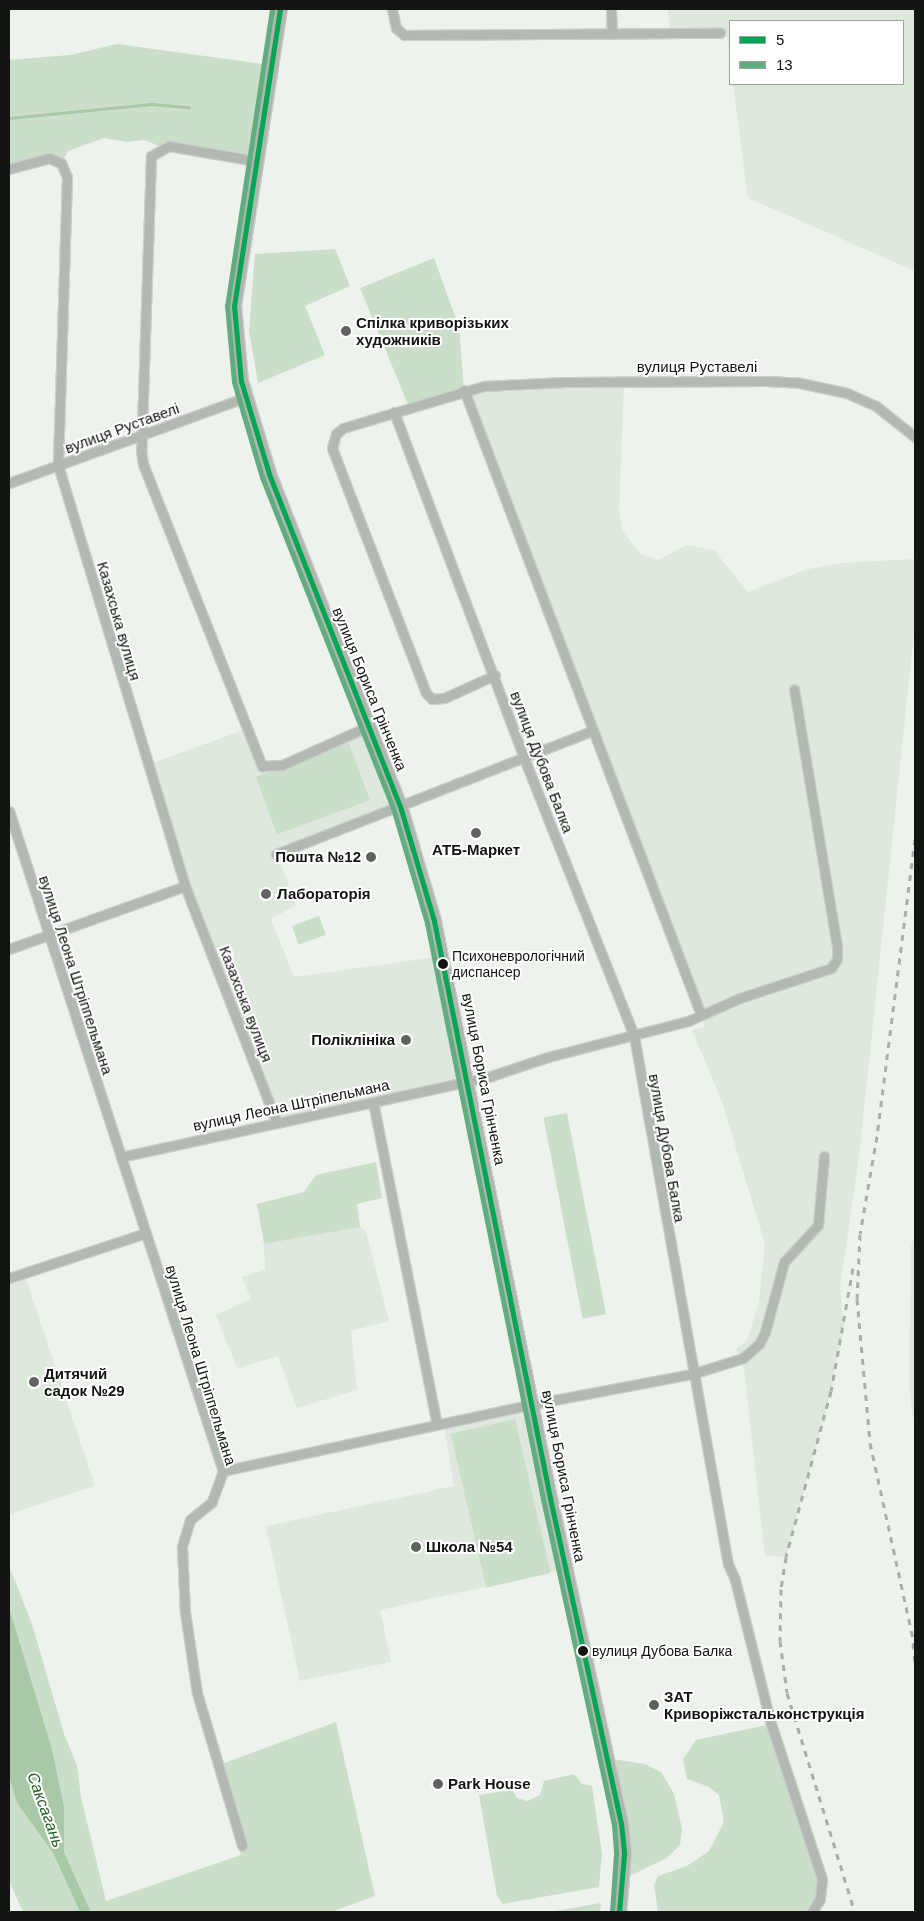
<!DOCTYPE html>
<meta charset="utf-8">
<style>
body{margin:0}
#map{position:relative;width:924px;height:1921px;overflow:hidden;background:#edf2ed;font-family:Arial,sans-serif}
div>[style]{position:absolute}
.built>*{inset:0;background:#dee8dd}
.green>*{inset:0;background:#cbdeca;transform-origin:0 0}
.water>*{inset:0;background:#a8c8a7}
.stream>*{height:3px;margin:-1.5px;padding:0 1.5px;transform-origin:1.5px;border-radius:1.5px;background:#a8c8a7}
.roads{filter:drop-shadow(1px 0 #cbcecb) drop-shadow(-1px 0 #cbcecb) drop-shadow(0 1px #cbcecb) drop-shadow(0 -1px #cbcecb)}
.street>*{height:9px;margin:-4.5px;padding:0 4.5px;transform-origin:4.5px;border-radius:4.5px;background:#b2b8b2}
.secondary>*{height:14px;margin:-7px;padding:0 7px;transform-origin:7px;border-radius:7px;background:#b1b6b0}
.rail>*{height:3px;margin-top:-1.5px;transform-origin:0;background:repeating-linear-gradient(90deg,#abafab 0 6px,transparent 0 12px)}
.bus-1>*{height:5px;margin:-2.5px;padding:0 2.5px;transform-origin:2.5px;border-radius:2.5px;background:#00a651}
.bus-2>*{height:5px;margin:-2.5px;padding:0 2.5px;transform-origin:2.5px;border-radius:2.5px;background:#60ad80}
.dots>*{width:14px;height:14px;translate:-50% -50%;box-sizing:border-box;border:2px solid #fff;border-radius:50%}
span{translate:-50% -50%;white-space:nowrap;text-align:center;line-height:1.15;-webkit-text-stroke:4px #fff;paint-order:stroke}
.bus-label{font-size:14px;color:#121511}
.left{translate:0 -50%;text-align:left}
.poi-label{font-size:15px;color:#121511;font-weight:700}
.right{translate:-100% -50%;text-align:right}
.street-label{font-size:15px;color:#121511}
.water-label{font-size:16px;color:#225d23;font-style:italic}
.frame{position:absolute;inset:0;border:10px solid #121511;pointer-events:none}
.legend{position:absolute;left:729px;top:20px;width:175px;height:65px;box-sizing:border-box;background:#fff;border:1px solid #a0a1a0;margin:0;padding:6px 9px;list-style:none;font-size:15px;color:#121511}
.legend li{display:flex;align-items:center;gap:10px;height:25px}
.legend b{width:25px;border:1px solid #a0a1a0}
</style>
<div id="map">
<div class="built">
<i style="clip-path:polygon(668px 9px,915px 9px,915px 271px,748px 198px,733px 84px,903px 84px,903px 21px,730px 21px,730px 63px,727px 37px,670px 33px)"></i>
<i style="clip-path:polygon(624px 381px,619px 511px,622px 530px,640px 554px,659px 560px,686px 545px,714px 550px,748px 592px,804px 570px,841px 563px,915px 559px,915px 623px,859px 1157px,840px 1287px,844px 1326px,831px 1391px,786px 1557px,765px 1556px,744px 1369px,736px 1349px,747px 1341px,759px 1302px,765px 1244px,722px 1102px,692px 1030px,705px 1027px,701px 1015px,464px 390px)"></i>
<i style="clip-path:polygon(367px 727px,400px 806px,277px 854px,296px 905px,271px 919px,294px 977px,443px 956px,468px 1082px,276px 1121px,185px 886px,147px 765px,246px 729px,266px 768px)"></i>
<i style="clip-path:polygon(360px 1227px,366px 1232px,389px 1321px,351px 1331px,357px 1390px,297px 1408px,278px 1356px,237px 1368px,216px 1315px,251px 1299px,242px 1277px,265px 1270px,264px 1244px)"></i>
<i style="clip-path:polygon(915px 1233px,915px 1431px,909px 1387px,911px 1247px)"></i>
<i style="clip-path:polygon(24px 1273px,95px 1486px,9px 1514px,9px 1278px)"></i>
<i style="clip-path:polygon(533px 1404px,565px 1569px,380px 1610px,391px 1662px,300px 1681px,266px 1526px,454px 1486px,444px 1424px)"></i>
</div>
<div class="green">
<i style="clip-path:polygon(117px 44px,270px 65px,256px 161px,162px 147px,144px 140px,127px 142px,104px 138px,68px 151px,61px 163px,49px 158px,9px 169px,9px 60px,70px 55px)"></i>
<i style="clip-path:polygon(335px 249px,350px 286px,305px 306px,325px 355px,258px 383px,249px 331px,255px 254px)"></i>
<i style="clip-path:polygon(434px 258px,459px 327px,464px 390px,409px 407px,360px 288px)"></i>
<i style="left:349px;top:743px;width:61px;height:99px;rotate:70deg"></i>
<i style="left:319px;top:916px;width:20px;height:29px;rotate:70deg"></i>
<i style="left:567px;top:1113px;width:205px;height:24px;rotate:79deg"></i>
<i style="clip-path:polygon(376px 1162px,382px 1198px,357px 1204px,360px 1227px,264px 1244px,257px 1204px,304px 1192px,316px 1175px)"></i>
<i style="left:515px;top:1419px;width:158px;height:66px;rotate:77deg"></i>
<i style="clip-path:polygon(9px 1566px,32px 1624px,64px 1734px,77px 1765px,81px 1797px,106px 1901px,241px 1855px,216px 1766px,336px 1722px,375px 1896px,331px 1912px,91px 1912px,64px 1852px,64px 1806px,52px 1749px,9px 1607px)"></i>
<i style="clip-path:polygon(771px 1724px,822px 1879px,812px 1912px,658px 1912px,654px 1885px,658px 1876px,687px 1866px,709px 1851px,724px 1822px,719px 1795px,709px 1787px,687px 1779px,683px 1759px,696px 1740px)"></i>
<i style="clip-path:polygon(618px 1760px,645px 1764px,661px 1772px,674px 1794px,682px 1829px,680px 1845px,667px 1858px,623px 1879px,608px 1762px)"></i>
<i style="clip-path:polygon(574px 1774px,582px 1784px,592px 1786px,602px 1854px,599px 1887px,503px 1904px,497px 1896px,479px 1795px,512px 1790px,517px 1798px,527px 1801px,540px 1795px,544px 1781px)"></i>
<i style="clip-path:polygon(9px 1777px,17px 1803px,53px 1853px,80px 1912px,23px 1912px,9px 1881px)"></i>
<i style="clip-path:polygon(601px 1903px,600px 1912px,550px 1912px)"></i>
</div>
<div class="water">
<i style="clip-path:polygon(9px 1607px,52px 1749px,64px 1806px,64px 1852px,91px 1912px,80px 1912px,53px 1853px,17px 1803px,9px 1777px)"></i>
</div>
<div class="stream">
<i style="left:9px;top:118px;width:143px;rotate:-5.6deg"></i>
<i style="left:151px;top:104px;width:38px;rotate:5deg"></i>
</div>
<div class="roads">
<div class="street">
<i style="left:392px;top:9px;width:19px;rotate:78deg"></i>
<i style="left:396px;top:28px;width:11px;rotate:41deg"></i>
<i style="left:404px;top:35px;width:316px;rotate:-0.4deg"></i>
<i style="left:611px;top:9px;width:25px;rotate:88deg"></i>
<i style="left:256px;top:161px;width:88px;rotate:-170.2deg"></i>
<i style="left:169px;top:146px;width:21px;rotate:151deg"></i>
<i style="left:151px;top:156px;width:294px;rotate:91.9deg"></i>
<i style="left:141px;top:450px;width:14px;rotate:82deg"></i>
<i style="left:143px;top:464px;width:325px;rotate:68.5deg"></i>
<i style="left:262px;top:766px;width:20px;rotate:-3deg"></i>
<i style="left:282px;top:765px;width:93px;rotate:-24.1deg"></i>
<i style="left:9px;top:169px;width:41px;rotate:-15.4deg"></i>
<i style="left:49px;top:158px;width:13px;rotate:23deg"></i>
<i style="left:61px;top:163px;width:15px;rotate:67deg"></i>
<i style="left:67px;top:177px;width:288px;rotate:91.8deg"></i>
<i style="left:58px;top:465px;width:440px;rotate:73.2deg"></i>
<i style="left:185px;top:886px;width:252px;rotate:68.8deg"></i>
<i style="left:464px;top:390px;width:668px;rotate:69.23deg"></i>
<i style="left:394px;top:412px;width:370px;rotate:69.4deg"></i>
<i style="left:524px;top:758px;width:299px;rotate:68.4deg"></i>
<i style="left:634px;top:1036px;width:536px;rotate:79.91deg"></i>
<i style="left:728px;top:1564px;width:17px;rotate:66deg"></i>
<i style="left:735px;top:1580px;width:148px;rotate:76deg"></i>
<i style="left:771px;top:1724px;width:163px;rotate:71.8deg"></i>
<i style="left:822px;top:1879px;width:20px;rotate:96deg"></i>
<i style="left:820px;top:1899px;width:15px;rotate:122deg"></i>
<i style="left:9px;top:483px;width:250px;rotate:-19.9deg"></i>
<i style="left:495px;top:675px;width:56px;rotate:155.7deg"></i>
<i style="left:444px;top:698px;width:12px;rotate:175deg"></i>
<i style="left:432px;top:699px;width:8px;rotate:-135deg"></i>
<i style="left:426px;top:693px;width:262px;rotate:-111deg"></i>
<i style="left:332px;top:448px;width:15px;rotate:-74deg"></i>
<i style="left:336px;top:434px;width:9px;rotate:-41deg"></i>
<i style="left:343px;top:428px;width:147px;rotate:-16.6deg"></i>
<i style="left:484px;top:386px;width:82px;rotate:-2.8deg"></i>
<i style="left:566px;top:382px;width:200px;rotate:-0.3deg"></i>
<i style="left:766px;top:381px;width:34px;rotate:3deg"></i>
<i style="left:800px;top:383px;width:48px;rotate:12deg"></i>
<i style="left:847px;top:393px;width:32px;rotate:24deg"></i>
<i style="left:876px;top:406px;width:50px;rotate:38.5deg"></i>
<i style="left:9px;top:811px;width:694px;rotate:72.04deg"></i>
<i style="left:223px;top:1471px;width:33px;rotate:110deg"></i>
<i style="left:212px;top:1502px;width:28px;rotate:141deg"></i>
<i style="left:190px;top:1520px;width:28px;rotate:107deg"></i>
<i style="left:182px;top:1547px;width:65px;rotate:87.4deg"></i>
<i style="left:185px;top:1612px;width:82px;rotate:81.6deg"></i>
<i style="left:197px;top:1693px;width:159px;rotate:73.5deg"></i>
<i style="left:276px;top:854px;width:338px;rotate:-21.3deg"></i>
<i style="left:9px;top:949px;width:187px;rotate:-19.7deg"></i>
<i style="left:373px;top:1102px;width:329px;rotate:78.8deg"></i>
<i style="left:121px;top:1157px;width:379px;rotate:-12.3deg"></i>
<i style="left:491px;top:1076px;width:60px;rotate:-18.4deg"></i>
<i style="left:548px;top:1057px;width:145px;rotate:-14.4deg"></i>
<i style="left:688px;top:1021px;width:57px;rotate:-23.9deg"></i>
<i style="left:740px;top:998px;width:96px;rotate:-18.2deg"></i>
<i style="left:831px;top:968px;width:11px;rotate:-56deg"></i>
<i style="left:837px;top:959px;width:13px;rotate:-90deg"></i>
<i style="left:837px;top:946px;width:260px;rotate:-99.5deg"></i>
<i style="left:9px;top:1278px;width:144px;rotate:-18.2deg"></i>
<i style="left:223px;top:1471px;width:317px;rotate:-12.2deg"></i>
<i style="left:533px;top:1404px;width:162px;rotate:-10.7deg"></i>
<i style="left:692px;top:1374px;width:53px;rotate:-17.4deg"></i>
<i style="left:743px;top:1358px;width:21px;rotate:-41deg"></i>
<i style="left:759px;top:1344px;width:13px;rotate:-63deg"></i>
<i style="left:765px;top:1332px;width:73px;rotate:-74.8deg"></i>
<i style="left:784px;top:1262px;width:50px;rotate:-47.4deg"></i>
<i style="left:818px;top:1225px;width:69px;rotate:-85deg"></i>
</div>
<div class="secondary">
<i style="left:280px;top:9px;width:301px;rotate:98.8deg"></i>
<i style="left:234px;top:306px;width:75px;rotate:84.7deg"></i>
<i style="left:241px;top:381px;width:97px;rotate:73.2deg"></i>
<i style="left:269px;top:474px;width:357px;rotate:68.5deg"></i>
<i style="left:400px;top:806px;width:120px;rotate:73.5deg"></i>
<i style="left:434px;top:921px;width:589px;rotate:78.63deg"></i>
<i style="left:550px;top:1498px;width:333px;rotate:77.7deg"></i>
<i style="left:621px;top:1823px;width:31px;rotate:84deg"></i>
<i style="left:624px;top:1854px;width:58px;rotate:94.9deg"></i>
</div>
</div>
<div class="rail">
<i style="left:915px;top:839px;width:299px;rotate:97.3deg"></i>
<i style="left:877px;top:1136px;width:99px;rotate:99.8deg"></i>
<i style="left:860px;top:1234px;width:65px;rotate:92.6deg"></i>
<i style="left:857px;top:1299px;width:145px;rotate:84.8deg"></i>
<i style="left:870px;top:1443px;width:210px;rotate:77.6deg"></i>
<i style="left:853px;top:1268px;width:125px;rotate:100.1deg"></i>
<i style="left:831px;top:1391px;width:172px;rotate:105.2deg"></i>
<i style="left:786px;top:1557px;width:32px;rotate:99deg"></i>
<i style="left:781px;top:1589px;width:52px;rotate:91.1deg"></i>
<i style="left:780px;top:1641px;width:52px;rotate:82.3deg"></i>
<i style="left:787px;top:1693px;width:229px;rotate:72.8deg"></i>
<i style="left:913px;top:1643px;width:20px;rotate:84deg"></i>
</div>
<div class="bus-1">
<i style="left:280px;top:9px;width:301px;rotate:98.8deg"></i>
<i style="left:234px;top:306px;width:75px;rotate:84.7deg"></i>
<i style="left:241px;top:381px;width:97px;rotate:73.2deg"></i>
<i style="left:269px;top:474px;width:357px;rotate:68.5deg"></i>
<i style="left:400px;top:806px;width:120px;rotate:73.5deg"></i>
<i style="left:434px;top:921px;width:589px;rotate:78.63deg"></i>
<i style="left:550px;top:1498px;width:333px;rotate:77.7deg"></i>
<i style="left:621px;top:1823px;width:31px;rotate:84deg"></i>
<i style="left:624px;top:1854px;width:58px;rotate:94.9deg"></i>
</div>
<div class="bus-2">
<i style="left:272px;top:9px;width:299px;rotate:98.6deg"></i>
<i style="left:227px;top:305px;width:77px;rotate:84.8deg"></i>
<i style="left:234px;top:382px;width:99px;rotate:73.6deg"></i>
<i style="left:262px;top:477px;width:356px;rotate:68.4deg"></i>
<i style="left:393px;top:808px;width:120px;rotate:73.5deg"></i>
<i style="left:427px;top:923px;width:588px;rotate:78.61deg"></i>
<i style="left:543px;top:1499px;width:333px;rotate:77.7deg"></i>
<i style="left:614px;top:1824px;width:30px;rotate:86deg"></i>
<i style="left:616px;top:1854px;width:57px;rotate:94deg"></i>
</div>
<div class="dots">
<i style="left:346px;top:331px;background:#5f625e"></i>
<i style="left:476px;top:833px;background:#5f625e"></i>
<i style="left:371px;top:857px;background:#5f625e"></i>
<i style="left:266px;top:894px;background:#5f625e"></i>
<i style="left:443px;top:964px;background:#121511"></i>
<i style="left:406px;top:1040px;background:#5f625e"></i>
<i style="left:34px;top:1382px;background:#5f625e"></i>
<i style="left:416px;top:1547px;background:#5f625e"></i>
<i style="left:583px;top:1651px;background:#121511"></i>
<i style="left:654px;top:1705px;background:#5f625e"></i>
<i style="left:438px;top:1784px;background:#5f625e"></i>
</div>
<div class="bus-label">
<span class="left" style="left:452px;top:964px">Психоневрологічний<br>диспансер</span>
<span class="left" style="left:592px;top:1651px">вулиця Дубова Балка</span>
</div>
<div class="poi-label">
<span class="left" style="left:356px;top:331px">Спілка криворізьких<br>художників</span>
<span style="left:476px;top:850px">АТБ-Маркет</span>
<span class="right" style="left:361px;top:857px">Пошта №12</span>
<span class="left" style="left:277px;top:894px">Лабораторія</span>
<span class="right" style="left:395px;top:1040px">Поліклініка</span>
<span class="left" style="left:44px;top:1382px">Дитячий<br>садок №29</span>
<span class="left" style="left:426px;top:1547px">Школа №54</span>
<span class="left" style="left:664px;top:1705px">ЗАТ<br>Криворіжстальконструкція</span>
<span class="left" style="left:448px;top:1784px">Park House</span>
</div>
<div class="street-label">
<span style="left:697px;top:367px">вулиця Руставелі</span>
<span style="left:122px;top:428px;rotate:-20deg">вулиця Руставелі</span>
<span style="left:119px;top:621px;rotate:74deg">Казахська вулиця</span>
<span style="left:370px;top:689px;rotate:68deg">вулиця Бориса Грінченка</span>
<span style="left:542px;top:762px;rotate:69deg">вулиця Дубова Балка</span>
<span style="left:76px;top:975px;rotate:72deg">вулиця Леона Штріппельмана</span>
<span style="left:246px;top:1004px;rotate:69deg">Казахська вулиця</span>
<span style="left:484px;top:1079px;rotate:79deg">вулиця Бориса Грінченка</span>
<span style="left:291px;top:1105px;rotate:-12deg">вулиця Леона Штріпельмана</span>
<span style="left:667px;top:1148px;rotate:80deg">вулиця Дубова Балка</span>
<span style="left:201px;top:1365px;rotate:73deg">вулиця Леона Штріппельмана</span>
<span style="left:564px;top:1476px;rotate:79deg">вулиця Бориса Грінченка</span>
</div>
<div class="water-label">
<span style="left:45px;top:1810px;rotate:70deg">Саксагань</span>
</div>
<div class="frame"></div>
<ul class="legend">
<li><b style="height:6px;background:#00a651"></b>5</li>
<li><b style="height:6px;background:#60ad80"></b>13</li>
</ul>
</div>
